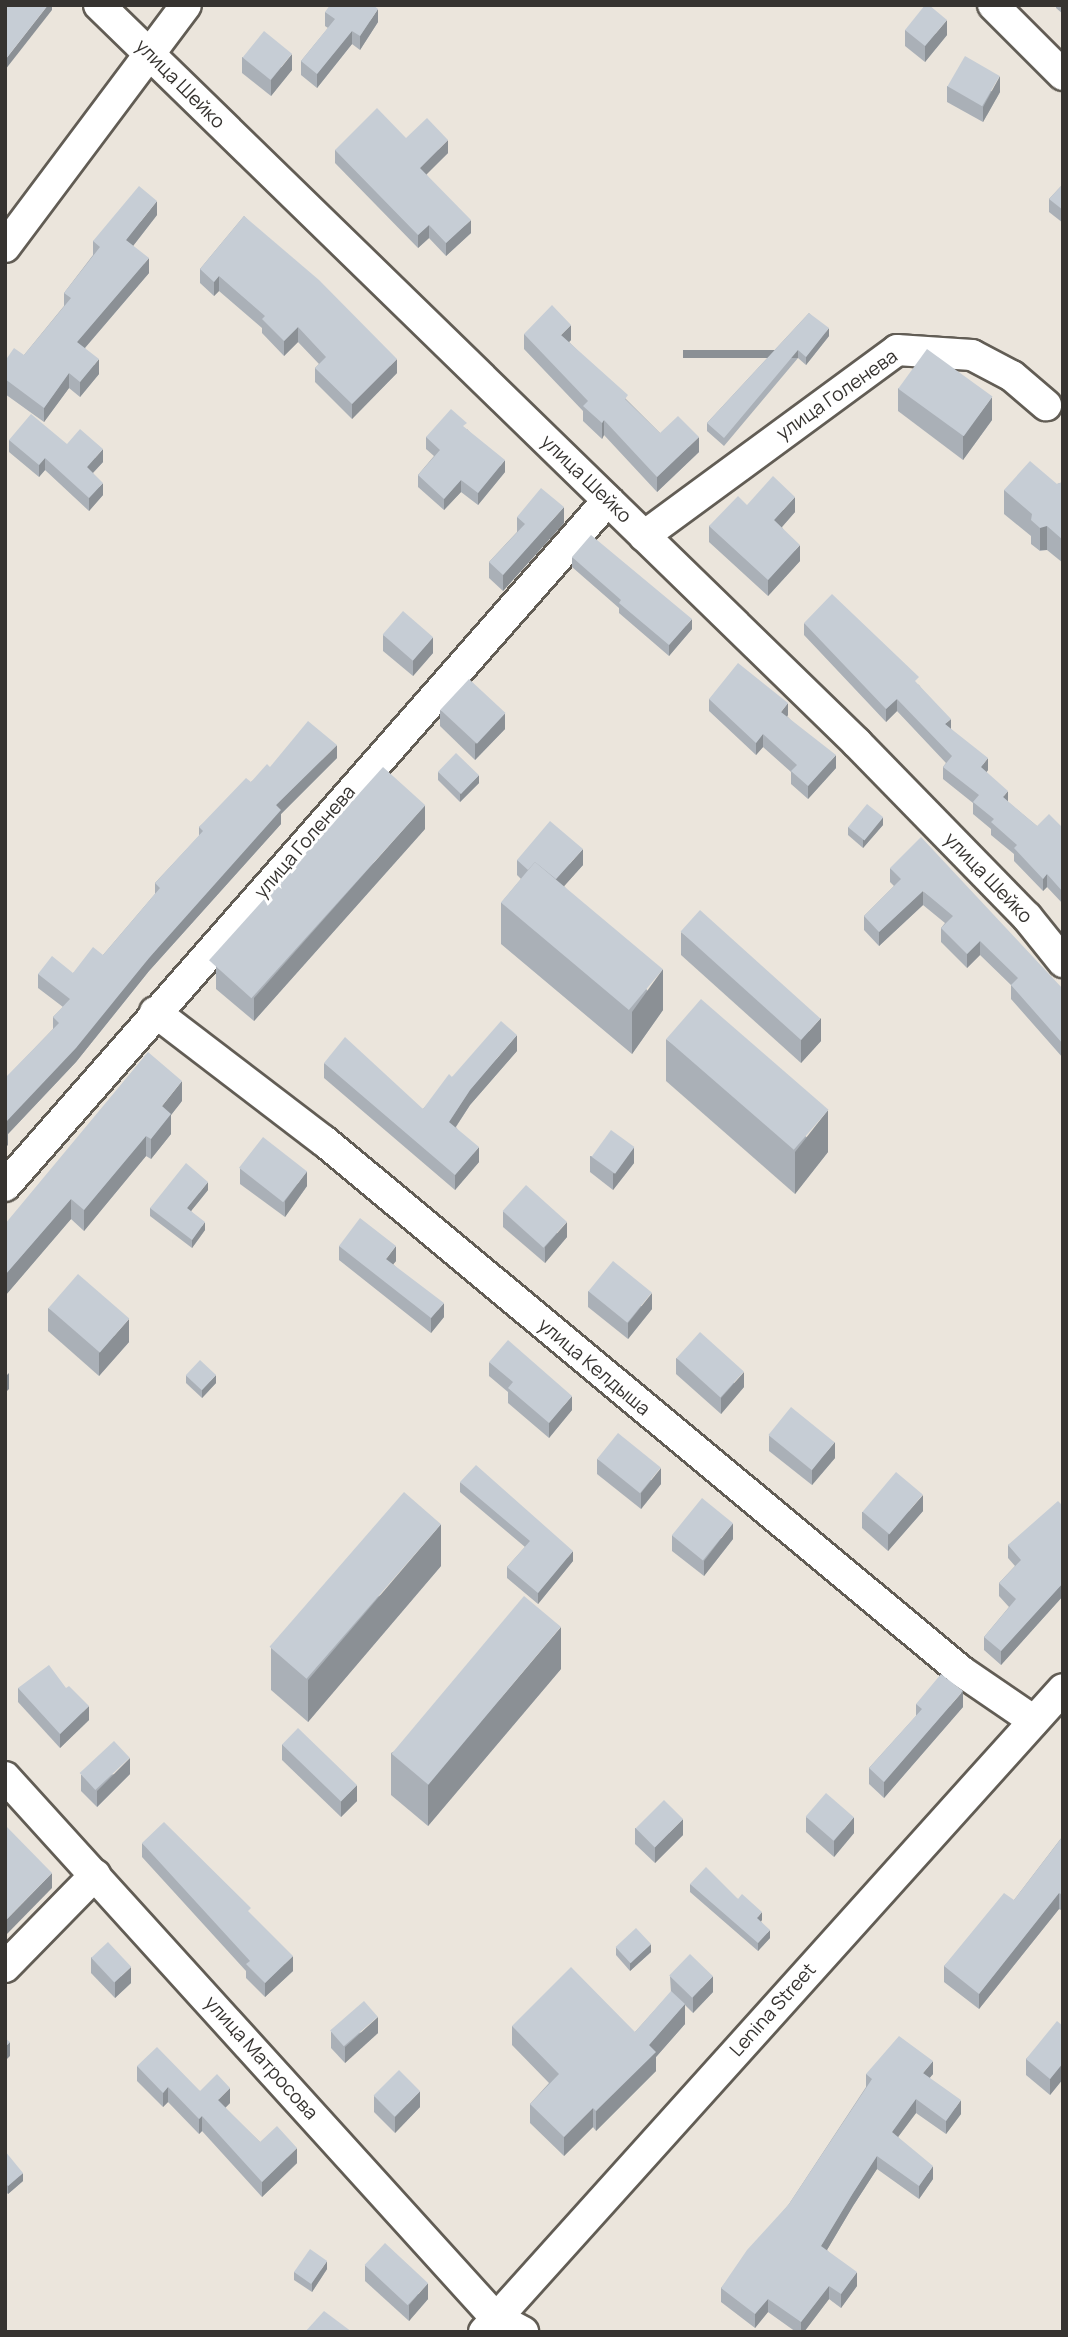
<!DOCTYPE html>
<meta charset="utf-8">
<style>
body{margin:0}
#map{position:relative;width:1068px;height:2337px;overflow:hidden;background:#ebe5dc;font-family:Manrope,sans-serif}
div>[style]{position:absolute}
.roads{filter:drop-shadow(2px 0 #625d55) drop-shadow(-2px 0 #625d55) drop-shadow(0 2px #625d55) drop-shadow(0 -2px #625d55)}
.minor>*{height:30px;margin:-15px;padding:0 15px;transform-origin:15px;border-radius:15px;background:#fff}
.wall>*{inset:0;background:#aab0b7}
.shaded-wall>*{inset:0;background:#8b9095;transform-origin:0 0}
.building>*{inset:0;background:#c6cdd5;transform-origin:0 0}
span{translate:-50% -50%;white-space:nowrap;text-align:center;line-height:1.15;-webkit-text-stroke:6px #fff;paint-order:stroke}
.street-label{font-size:19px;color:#363330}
.frame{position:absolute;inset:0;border:7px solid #363330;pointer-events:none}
</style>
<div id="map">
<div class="roads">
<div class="minor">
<i style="left:99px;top:5px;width:1058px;rotate:44.23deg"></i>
<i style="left:857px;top:743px;width:243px;rotate:45.7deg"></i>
<i style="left:1027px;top:917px;width:58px;rotate:51.3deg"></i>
<i style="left:993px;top:5px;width:99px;rotate:45deg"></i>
<i style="left:5px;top:247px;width:302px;rotate:-53.2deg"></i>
<i style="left:644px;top:536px;width:314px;rotate:-36.3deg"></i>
<i style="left:897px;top:350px;width:75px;rotate:3.8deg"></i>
<i style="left:972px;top:355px;width:45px;rotate:27.7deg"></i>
<i style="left:1012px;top:376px;width:45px;rotate:40.5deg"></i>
<i style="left:155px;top:1012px;width:213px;rotate:37.4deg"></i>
<i style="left:324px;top:1141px;width:829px;rotate:39.76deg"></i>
<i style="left:961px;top:1671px;width:88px;rotate:34.4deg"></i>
<i style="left:5px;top:1186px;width:913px;rotate:-48.68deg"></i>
<i style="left:5px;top:1777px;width:729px;rotate:47.78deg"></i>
<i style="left:495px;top:2317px;width:32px;rotate:28deg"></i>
<i style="left:5px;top:1967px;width:129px;rotate:-45.6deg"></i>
<i style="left:484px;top:2332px;width:865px;rotate:-48deg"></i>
</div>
</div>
<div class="wall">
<i style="clip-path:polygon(1056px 5px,1063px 5px,1063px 14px,1056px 8px)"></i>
<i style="clip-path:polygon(325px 12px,378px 22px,360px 50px,352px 44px,317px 88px,301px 75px,301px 61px,328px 28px,325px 26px)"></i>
<i style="clip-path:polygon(905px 30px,947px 35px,925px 62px,905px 46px)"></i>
<i style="clip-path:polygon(242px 57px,292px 70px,271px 96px,242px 73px)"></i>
<i style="clip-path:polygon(947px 86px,1000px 92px,983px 122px,947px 102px)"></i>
<i style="clip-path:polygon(406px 138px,448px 153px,426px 174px,471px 233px,446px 256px,429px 238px,418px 248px,335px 163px,335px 150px)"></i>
<i style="clip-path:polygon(1063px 184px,1063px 223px,1049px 212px,1049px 199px)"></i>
<i style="clip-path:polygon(157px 215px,133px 246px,149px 273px,85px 348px,99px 374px,80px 397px,69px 388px,44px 422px,5px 394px,5px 361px,24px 355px,64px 306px,64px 293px,93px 255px,93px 241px)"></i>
<i style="clip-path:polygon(244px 216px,397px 373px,352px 419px,315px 382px,315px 368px,319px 364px,298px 342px,284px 356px,262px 333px,262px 328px,219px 291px,214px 296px,200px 283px,200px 269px)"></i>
<i style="clip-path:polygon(809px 313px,829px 336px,806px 365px,798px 358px,724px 446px,707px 431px,707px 423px)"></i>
<i style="clip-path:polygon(524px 334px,571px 340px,569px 342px,660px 433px,699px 452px,657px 492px,604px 435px,602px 439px,583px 421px,583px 411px,524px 349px)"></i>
<i style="clip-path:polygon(898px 388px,992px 420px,963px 460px,898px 411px)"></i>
<i style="clip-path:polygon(467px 429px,505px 472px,478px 505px,461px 492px,444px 510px,418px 487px,418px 475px,434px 456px,426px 449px,426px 437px)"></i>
<i style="clip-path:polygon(9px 440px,67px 444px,103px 462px,93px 473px,103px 495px,89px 511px,45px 470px,39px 477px,9px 452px)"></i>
<i style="clip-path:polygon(1063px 482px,1063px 563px,1047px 550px,1040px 551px,1031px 544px,1031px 536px,1004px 514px,1004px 490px,1057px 484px)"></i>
<i style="clip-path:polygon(747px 505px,795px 512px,782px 527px,800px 561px,768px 596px,709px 542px,709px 526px)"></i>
<i style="clip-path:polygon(517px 517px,564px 523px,503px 591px,489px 578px,489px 562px,517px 532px)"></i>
<i style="clip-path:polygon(572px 557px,692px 629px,669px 656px,619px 613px,619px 608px,572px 567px)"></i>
<i style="clip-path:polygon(804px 623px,919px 685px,951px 729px,988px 770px,986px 772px,1008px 802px,1037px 826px,1063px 828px,1063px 904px,1047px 887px,1043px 891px,1014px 861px,1014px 854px,991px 835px,991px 829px,973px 814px,973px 803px,943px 779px,943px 767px,946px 763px,897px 711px,886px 722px,804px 635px)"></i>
<i style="clip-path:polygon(383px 635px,433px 653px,413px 676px,383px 651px)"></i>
<i style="clip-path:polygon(709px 699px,788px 715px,787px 716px,836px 768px,808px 799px,791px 784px,791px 772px,763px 747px,756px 755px,709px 711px)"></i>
<i style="clip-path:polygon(440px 710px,505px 729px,475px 760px,440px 726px)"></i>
<i style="clip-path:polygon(337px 758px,281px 814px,281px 824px,149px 971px,76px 1062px,8px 1134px,8px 1145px,6px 1078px,53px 1029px,53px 1017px,63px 1007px,38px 988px,38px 974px,73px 973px,103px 955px,155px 894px,155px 883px,199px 836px,199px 827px,251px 782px,270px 767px)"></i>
<i style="clip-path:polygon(438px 772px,479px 783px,460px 802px,438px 780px)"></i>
<i style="clip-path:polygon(883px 825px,863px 848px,848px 835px,848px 827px)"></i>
<i style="clip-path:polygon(425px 829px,254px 1021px,216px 989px,216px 966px)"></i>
<i style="clip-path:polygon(517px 860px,583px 865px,564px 886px,663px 1010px,632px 1054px,501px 944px,501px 903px,521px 879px,517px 875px)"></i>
<i style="clip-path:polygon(890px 868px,1063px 989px,1063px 1058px,1011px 999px,1011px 985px,980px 955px,967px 968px,941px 942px,941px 928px,945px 923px,923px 905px,879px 946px,864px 930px,864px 916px,894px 886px,890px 882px)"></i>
<i style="clip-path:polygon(681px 932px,821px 1041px,801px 1063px,681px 955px)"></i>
<i style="clip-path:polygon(666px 1039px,828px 1152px,795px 1194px,666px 1081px)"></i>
<i style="clip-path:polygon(517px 1051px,470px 1105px,456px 1127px,479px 1162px,455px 1190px,324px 1078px,324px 1063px,423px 1109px,452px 1077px)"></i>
<i style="clip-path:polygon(182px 1101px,171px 1115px,171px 1134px,151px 1159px,146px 1156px,84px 1231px,71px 1219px,5px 1296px,5px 1224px)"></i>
<i style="clip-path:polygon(590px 1156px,634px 1163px,613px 1190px,590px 1172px)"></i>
<i style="clip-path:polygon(240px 1168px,307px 1186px,285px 1217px,240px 1184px)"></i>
<i style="clip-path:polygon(208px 1190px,191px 1211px,205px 1230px,192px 1248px,150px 1216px,150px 1208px)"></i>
<i style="clip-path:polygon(503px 1211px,567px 1237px,545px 1263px,503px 1227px)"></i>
<i style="clip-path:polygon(339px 1246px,396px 1261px,393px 1264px,444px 1317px,431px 1333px,339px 1260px)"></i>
<i style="clip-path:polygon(588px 1291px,652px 1309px,628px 1339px,588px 1307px)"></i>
<i style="clip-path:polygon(48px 1308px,129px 1342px,99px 1376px,48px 1331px)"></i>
<i style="clip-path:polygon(676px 1358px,744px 1387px,721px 1414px,676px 1374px)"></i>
<i style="clip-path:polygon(489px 1362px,572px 1410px,549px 1438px,508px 1403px,508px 1392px,489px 1376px)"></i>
<i style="clip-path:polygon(186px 1375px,216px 1383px,202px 1398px,186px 1383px)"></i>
<i style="clip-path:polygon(769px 1435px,835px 1458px,812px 1485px,769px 1451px)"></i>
<i style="clip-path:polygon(597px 1459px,661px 1484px,641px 1509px,597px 1474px)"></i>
<i style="clip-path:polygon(460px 1482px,573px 1561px,538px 1604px,507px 1578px,507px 1567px,525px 1547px,460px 1492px)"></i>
<i style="clip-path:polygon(1063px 1506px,1063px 1596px,1001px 1665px,984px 1650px,984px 1637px,1009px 1607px,999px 1596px,999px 1583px,1015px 1566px,1008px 1558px,1008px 1545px)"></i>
<i style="clip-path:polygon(923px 1511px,888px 1551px,862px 1528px,862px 1512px)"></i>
<i style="clip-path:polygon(672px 1535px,733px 1539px,704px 1576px,672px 1551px)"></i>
<i style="clip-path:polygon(441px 1566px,308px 1722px,271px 1690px,271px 1648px)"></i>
<i style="clip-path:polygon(561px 1669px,428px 1826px,391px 1795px,391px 1753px)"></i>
<i style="clip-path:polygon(18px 1688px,66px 1688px,89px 1720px,60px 1748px,18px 1702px)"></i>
<i style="clip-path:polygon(916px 1704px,963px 1707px,884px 1798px,869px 1784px,869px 1768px,916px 1716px)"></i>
<i style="clip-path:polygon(282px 1744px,357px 1801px,341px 1817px,282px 1760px)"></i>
<i style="clip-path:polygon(130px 1774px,97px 1807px,81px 1791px,81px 1775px)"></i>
<i style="clip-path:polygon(806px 1817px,854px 1833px,834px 1857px,806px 1832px)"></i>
<i style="clip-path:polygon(635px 1828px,683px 1835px,655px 1863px,635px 1844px)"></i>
<i style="clip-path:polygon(1062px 1829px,1063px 1911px,1059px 1909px,979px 2009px,944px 1982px,944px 1966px,1014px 1900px,1062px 1837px)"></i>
<i style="clip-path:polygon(142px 1843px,293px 1971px,265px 1997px,246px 1978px,246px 1971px,142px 1857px)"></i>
<i style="clip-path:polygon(690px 1884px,738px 1899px,762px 1920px,761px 1921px,770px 1938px,758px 1951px,690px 1892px)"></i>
<i style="clip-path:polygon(616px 1947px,651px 1952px,630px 1971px,616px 1955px)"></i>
<i style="clip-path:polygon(91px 1957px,131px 1983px,115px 1998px,91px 1973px)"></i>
<i style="clip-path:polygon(670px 1976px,713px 1992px,693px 2013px,685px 2005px,685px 2024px,656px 2057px,656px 2071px,596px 2131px,593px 2127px,564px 2156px,530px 2123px,530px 2104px,549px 2083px,512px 2045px,512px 2026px,635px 2032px,671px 1992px)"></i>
<i style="clip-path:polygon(1063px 2026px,1063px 2079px,1050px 2095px,1026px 2075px,1026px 2059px)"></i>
<i style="clip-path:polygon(331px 2032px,378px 2033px,345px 2063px,331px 2048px)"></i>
<i style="clip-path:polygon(137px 2066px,230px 2103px,225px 2108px,260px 2142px,297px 2163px,262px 2197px,202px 2131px,199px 2134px,168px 2102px,163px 2107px,137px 2081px)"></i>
<i style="clip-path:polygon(866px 2074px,933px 2074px,929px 2078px,961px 2114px,946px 2134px,916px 2113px,898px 2137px,933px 2179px,919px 2199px,877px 2169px,853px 2206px,827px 2250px,857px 2286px,841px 2308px,829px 2299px,804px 2332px,796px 2332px,768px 2312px,755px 2328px,721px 2302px,721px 2288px,789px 2204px,866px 2087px)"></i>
<i style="clip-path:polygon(374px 2096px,420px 2107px,395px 2133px,374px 2112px)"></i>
<i style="clip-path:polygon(5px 2151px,23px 2181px,8px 2194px,5px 2191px)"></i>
<i style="clip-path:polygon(365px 2265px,428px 2299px,409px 2321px,365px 2281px)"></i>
<i style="clip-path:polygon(327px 2269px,312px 2292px,294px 2280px,294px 2272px)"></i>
</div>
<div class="shaded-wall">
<i style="clip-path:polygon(48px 5px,52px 5px,52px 10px,5px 70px,5px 60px)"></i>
<i style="clip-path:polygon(378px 9px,378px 22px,360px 50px,360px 36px)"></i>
<i style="clip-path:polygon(947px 20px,947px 35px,925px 62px,925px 46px)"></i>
<i style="clip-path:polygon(352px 31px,352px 44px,317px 88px,317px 74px)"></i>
<i style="clip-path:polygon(292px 54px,292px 70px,271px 96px,271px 80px)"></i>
<i style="clip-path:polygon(1000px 76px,1000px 92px,983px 122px,983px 107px)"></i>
<i style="clip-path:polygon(448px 140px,448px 153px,420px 181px,420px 168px)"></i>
<i style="clip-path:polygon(157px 201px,157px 215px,126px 255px,126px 240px)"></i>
<i style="clip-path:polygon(471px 220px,471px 233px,446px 256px,446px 243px)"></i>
<i style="clip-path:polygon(429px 225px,429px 238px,418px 248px,418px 235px)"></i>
<i style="clip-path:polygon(149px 258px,149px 273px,77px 357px,77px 342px)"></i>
<i style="clip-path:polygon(219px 276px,219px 291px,214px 296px,214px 282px)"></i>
<i style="clip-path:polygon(571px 325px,571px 340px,561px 350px,561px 335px)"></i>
<i style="clip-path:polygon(298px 327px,298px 342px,284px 356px,284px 341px)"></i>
<i style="clip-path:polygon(829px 328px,829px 336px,806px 365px,806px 357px)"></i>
<i style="left:798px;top:350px;width:8px;height:115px;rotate:90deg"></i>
<i style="clip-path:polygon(99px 359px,99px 374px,80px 397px,80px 382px)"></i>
<i style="clip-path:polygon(397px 359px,397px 373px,352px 419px,352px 404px)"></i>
<i style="clip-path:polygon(69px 373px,69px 388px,44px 422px,44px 408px)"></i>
<i style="clip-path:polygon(992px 397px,992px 420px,963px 460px,963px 436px)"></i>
<i style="clip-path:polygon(604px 420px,604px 435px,602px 439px,602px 423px)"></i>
<i style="clip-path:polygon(699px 437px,699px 452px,657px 492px,657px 477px)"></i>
<i style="clip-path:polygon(103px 449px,103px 462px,87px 479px,87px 467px)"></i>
<i style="clip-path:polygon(45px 458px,45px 470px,39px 477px,39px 465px)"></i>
<i style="clip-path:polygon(505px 460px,505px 472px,478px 505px,478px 493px)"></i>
<i style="clip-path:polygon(461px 480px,461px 492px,444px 510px,444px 499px)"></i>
<i style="clip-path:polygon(103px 483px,103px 495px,89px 511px,89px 498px)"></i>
<i style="clip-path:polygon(795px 497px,795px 512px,774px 536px,774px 520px)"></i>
<i style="clip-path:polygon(564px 507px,564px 523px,503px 591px,503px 575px)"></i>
<i style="left:1047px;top:526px;width:24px;height:7px;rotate:90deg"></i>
<i style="clip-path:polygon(800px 545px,800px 561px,768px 596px,768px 580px)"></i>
<i style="clip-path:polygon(692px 619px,692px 629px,669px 656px,669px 645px)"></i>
<i style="clip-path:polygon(433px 637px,433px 653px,413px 676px,413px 660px)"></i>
<i style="clip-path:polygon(897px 699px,897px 711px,886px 722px,886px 709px)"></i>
<i style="clip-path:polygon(788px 703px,788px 715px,781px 724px,781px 712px)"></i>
<i style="clip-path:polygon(505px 713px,505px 729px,475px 760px,475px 744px)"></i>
<i style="clip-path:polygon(951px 719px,951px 731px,945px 724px)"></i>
<i style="clip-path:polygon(763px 734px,763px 747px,756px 755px,756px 743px)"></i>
<i style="clip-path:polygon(337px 745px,337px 758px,281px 814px,281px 824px,149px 971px,76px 1062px,8px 1134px,8px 1145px,5px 1148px,5px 1123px,149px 958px,276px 805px)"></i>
<i style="clip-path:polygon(836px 755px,836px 768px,808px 799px,808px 786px)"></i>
<i style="clip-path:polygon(988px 758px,988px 770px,981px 780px,981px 767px)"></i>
<i style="clip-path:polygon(479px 775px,479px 783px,460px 802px,460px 794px)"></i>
<i style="clip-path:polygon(1008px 791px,1008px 803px,1003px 797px)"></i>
<i style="clip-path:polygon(425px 805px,425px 829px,254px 1021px,254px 998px)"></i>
<i style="clip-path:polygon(883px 817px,883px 825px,863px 848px,863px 840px)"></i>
<i style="clip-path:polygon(583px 849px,583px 865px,549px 903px,549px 887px)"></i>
<i style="clip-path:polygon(1047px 874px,1047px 887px,1043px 891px,1043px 879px)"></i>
<i style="clip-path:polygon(923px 891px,923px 905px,879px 946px,879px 932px)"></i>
<i style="clip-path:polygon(980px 941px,980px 955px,967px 968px,967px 954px)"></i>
<i style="clip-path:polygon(663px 969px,663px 1010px,632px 1054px,632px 1012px)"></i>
<i style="clip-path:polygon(821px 1018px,821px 1041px,801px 1063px,801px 1040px)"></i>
<i style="clip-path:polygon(517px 1035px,517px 1051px,470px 1105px,449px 1137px,449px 1122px,470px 1090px)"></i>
<i style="clip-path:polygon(182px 1081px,182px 1101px,171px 1115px,171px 1134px,151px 1159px,151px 1139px,162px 1106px)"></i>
<i style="clip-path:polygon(828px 1110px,828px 1152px,795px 1194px,795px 1152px)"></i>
<i style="clip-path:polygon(146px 1136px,146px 1156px,84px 1231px,84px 1210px)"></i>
<i style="clip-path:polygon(479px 1147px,479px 1162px,455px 1190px,455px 1175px)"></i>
<i style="clip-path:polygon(634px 1147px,634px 1163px,613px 1190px,613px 1174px)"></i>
<i style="clip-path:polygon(307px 1171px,307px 1186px,285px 1217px,285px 1201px)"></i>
<i style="clip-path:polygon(208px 1182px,208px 1190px,187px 1216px,187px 1208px)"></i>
<i style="clip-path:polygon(71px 1199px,71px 1219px,5px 1296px,5px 1275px)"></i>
<i style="clip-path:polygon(205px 1222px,205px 1230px,192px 1248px,192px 1240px)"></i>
<i style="clip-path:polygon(567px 1222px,567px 1237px,545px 1263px,545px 1247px)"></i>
<i style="clip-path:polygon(396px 1246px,396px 1261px,386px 1273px,386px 1259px)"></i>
<i style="clip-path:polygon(652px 1293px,652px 1309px,628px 1339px,628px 1323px)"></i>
<i style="clip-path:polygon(444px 1303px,444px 1317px,431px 1333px,431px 1318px)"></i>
<i style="clip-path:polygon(129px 1319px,129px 1342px,99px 1376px,99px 1353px)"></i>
<i style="clip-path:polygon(744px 1372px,744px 1387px,721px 1414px,721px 1398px)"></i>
<i style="clip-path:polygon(9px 1373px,9px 1389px,5px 1393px,5px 1377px)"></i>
<i style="clip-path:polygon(216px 1375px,216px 1383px,202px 1398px,202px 1390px)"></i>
<i style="clip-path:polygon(572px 1396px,572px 1410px,549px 1438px,549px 1423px)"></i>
<i style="clip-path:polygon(835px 1442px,835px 1458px,812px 1485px,812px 1469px)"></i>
<i style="clip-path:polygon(661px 1468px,661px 1484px,641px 1509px,641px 1493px)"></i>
<i style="clip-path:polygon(923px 1495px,923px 1511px,888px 1551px,888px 1535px)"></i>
<i style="clip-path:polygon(733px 1523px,733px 1539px,704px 1576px,704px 1561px)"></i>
<i style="clip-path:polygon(441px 1524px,441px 1566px,308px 1722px,308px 1680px)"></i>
<i style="clip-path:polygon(573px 1551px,573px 1561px,538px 1604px,538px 1593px)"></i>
<i style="clip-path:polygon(1063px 1583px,1063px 1596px,1001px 1665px,1001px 1651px)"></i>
<i style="clip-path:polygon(561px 1627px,561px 1669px,428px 1826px,428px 1784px)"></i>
<i style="clip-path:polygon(963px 1691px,963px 1707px,884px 1798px,884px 1782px)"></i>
<i style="clip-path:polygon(89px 1706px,89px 1720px,60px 1748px,60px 1734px)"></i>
<i style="clip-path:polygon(130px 1758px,130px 1774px,97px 1807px,97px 1791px)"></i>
<i style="clip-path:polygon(357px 1785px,357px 1801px,341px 1817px,341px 1801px)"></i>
<i style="clip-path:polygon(854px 1817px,854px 1833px,834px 1857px,834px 1841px)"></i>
<i style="clip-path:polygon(683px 1819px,683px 1835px,655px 1863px,655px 1847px)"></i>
<i style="clip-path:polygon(52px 1873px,52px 1888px,5px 1936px,5px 1921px)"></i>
<i style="clip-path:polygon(1059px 1893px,1059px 1909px,979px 2009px,979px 1994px)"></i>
<i style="clip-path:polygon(762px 1912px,762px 1920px,757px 1926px,757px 1918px)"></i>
<i style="clip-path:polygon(770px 1930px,770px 1938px,758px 1951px,758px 1943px)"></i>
<i style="clip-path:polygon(651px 1944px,651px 1952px,630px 1971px,630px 1963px)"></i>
<i style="clip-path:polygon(293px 1956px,293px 1971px,265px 1997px,265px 1983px)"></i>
<i style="clip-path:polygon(131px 1967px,131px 1983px,115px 1998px,115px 1982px)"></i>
<i style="clip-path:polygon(713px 1976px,713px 1992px,693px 2013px,693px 1997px)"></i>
<i style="clip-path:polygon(685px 2004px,685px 2024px,656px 2057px,656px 2071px,596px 2131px,596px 2111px,649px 2045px)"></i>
<i style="clip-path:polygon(378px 2017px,378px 2033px,345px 2063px,345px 2047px)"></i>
<i style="clip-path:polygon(10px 2042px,10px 2056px,5px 2061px,5px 2047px)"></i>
<i style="clip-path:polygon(933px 2061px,933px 2074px,923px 2086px,923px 2073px)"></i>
<i style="clip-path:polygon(1063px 2063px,1063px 2079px,1050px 2095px,1050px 2079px)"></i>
<i style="clip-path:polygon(168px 2087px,168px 2102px,163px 2107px,163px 2093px)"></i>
<i style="clip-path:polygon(230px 2088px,230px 2103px,218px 2115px,218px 2100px)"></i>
<i style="clip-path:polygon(420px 2091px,420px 2107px,395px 2133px,395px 2117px)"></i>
<i style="clip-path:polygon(916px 2099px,916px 2113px,892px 2145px,892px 2132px)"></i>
<i style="clip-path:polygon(961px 2100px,961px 2114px,946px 2134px,946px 2121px)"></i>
<i style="clip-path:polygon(593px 2108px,593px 2127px,564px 2156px,564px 2137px)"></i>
<i style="clip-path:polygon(202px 2116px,202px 2131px,199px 2134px,199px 2119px)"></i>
<i style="clip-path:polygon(297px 2148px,297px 2163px,262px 2197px,262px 2182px)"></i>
<i style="clip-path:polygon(877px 2156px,877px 2169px,853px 2206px,821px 2260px,821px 2246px,853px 2193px)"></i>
<i style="clip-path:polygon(933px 2166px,933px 2179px,919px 2199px,919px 2186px)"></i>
<i style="clip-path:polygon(23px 2173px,23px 2181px,8px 2194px,8px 2186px)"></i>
<i style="clip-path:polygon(327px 2261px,327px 2269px,312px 2292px,312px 2283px)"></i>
<i style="clip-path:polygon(857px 2272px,857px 2286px,841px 2308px,841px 2294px)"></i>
<i style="clip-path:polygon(428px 2283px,428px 2299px,409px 2321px,409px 2305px)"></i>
<i style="clip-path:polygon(829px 2286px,829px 2299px,804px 2332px,801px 2332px,801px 2322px)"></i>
<i style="clip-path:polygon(768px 2299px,768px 2312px,755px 2328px,755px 2314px)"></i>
</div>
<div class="building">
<i style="clip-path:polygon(5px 5px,48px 5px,5px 60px)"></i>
<i style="clip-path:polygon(330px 5px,373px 5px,378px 9px,360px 36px,352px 31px,317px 74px,301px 61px,335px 19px,325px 12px)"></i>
<i style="clip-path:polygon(925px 5px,929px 5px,947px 20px,925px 46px,905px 30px)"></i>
<i style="left:264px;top:31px;width:36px;height:34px;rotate:39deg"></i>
<i style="left:965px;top:56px;width:40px;height:35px;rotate:30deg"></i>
<i style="clip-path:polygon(377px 108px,406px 138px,427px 118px,448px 140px,420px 168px,471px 220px,446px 243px,429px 225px,418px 235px,335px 150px)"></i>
<i style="clip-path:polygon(1063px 184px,1063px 210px,1049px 199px)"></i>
<i style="clip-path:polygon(139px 186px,157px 201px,126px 240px,149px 258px,77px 342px,99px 359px,80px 382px,69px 373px,44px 408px,5px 379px,5px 361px,14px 348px,24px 355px,71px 298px,64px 293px,100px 247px,93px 241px)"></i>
<i style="clip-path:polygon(244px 216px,319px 280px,397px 359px,352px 404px,315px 368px,326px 357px,298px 327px,284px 341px,262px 319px,265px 316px,219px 276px,214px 282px,200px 269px)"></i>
<i style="clip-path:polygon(552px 305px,571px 325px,561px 335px,628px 395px,625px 399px,660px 433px,678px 416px,699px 437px,657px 477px,604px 420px,602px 423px,583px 406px,588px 401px,524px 334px)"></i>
<i style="clip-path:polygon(809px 313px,829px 328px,806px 357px,798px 350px,724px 438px,707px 423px)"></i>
<i style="left:927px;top:349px;width:81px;height:49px;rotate:36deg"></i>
<i style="clip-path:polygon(451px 409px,467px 423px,463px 426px,505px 460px,478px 493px,461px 480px,444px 499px,418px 475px,440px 450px,426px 437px)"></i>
<i style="clip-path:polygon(31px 414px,67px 444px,80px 429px,103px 449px,87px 467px,103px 483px,89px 498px,45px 458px,39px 465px,9px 440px)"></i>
<i style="clip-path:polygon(1030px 461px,1057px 484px,1063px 482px,1063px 540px,1047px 526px,1040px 528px,1031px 520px,1032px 514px,1004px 490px)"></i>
<i style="clip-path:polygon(773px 476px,795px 497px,774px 520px,800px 545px,768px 580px,709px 526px,738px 496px,747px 505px)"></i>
<i style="clip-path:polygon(541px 488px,564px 507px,503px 575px,489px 562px,525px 524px,517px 517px)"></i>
<i style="clip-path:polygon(591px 535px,692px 619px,669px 645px,619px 603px,621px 600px,572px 557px)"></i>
<i style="clip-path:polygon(832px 594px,919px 677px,915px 681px,951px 719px,945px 724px,988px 758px,981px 767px,1008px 791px,1003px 797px,1037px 826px,1049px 814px,1063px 828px,1063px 892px,1047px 874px,1043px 879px,1014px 848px,1017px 845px,991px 822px,994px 819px,973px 802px,979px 795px,943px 767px,952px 756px,897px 699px,886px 709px,804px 623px)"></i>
<i style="left:403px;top:611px;width:40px;height:31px;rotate:41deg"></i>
<i style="clip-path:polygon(738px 663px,788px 703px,781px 712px,836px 755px,808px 786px,791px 771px,797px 765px,763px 734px,756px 743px,709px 699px)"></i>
<i style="left:469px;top:679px;width:50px;height:42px;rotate:43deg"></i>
<i style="clip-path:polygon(308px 721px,337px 745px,276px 805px,281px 810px,149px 958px,76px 1048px,5px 1123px,5px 1078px,59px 1023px,53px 1017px,70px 999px,38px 974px,52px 956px,73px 973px,93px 947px,103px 955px,160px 888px,155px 883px,203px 831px,199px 827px,246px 778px,251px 782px,267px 764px,270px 767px)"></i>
<i style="left:456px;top:753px;width:32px;height:26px;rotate:44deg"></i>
<i style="left:383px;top:767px;width:57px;height:260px;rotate:42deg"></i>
<i style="left:867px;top:804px;width:21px;height:30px;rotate:39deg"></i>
<i style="clip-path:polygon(550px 821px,583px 849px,556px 879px,535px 862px,528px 870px,517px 860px)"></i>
<i style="clip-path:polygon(921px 837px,1063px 989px,1063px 1044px,1011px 985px,1018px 978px,980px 941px,967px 954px,941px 928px,953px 916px,923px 891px,879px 932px,864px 916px,901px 879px,890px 868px)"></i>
<i style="left:535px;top:862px;width:167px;height:53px;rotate:40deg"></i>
<i style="left:700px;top:910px;width:162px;height:29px;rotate:42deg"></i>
<i style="left:701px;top:999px;width:169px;height:53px;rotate:41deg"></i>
<i style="clip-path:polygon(501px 1021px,517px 1035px,470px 1090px,449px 1122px,479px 1147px,455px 1175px,324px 1063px,345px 1037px,423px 1109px,449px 1074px,452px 1077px)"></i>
<i style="clip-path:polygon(148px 1052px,182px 1081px,162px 1106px,171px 1114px,151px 1139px,146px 1136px,84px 1210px,71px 1199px,5px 1275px,5px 1224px)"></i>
<i style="left:611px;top:1130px;width:29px;height:33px;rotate:36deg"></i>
<i style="left:263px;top:1137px;width:56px;height:39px;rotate:38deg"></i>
<i style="clip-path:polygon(186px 1163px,208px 1182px,187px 1208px,205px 1222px,192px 1240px,150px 1208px)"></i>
<i style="left:526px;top:1185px;width:55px;height:35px;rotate:42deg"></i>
<i style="clip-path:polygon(360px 1218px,396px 1246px,386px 1259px,444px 1303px,431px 1318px,339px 1246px)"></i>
<i style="left:613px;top:1261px;width:50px;height:39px;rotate:39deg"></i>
<i style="left:78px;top:1274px;width:68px;height:45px;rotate:41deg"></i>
<i style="left:700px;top:1332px;width:59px;height:35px;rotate:42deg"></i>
<i style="clip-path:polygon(508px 1340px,572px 1396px,549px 1423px,508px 1388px,513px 1382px,489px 1362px)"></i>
<i style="left:200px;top:1360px;width:22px;height:21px;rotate:43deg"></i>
<i style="left:791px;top:1407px;width:56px;height:36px;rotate:39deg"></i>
<i style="left:618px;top:1433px;width:55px;height:33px;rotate:39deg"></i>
<i style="clip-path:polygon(476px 1465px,573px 1551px,538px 1593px,507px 1567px,530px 1541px,460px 1482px)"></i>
<i style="left:896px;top:1472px;width:35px;height:52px;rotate:40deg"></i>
<i style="left:404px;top:1492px;width:49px;height:205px;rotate:41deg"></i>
<i style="left:702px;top:1498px;width:40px;height:48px;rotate:39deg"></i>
<i style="clip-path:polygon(1058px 1501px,1063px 1506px,1063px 1583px,1001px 1651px,984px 1637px,1016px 1599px,999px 1583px,1021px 1560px,1008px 1545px)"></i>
<i style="left:524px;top:1596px;width:48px;height:206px;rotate:40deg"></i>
<i style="clip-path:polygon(49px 1665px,66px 1688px,69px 1686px,89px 1706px,60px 1734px,18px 1688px)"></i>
<i style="clip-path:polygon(941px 1674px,963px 1691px,884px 1782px,869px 1768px,922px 1709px,916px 1704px)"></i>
<i style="left:298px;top:1728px;width:82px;height:23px;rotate:44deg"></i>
<i style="left:114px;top:1741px;width:23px;height:47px;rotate:47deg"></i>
<i style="left:826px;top:1793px;width:37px;height:31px;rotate:41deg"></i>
<i style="left:664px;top:1800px;width:27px;height:40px;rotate:45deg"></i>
<i style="clip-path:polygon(164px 1822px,251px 1908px,248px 1911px,293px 1956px,265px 1983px,246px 1964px,250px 1961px,142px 1843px)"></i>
<i style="clip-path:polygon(5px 1825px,52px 1873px,5px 1921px)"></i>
<i style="clip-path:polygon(1063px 1836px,1063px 1895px,1059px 1893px,979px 1994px,944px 1966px,1004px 1893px,1014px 1900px)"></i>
<i style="clip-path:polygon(706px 1867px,738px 1899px,742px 1894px,762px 1912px,757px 1918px,770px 1930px,758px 1943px,690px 1884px)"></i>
<i style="left:636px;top:1928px;width:22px;height:28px;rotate:47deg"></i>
<i style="left:108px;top:1942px;width:34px;height:23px;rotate:47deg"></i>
<i style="left:690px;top:1954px;width:32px;height:30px;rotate:44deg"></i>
<i style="clip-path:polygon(571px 1967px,635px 2032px,671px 1991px,685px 2004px,649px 2045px,656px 2052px,596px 2111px,593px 2108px,564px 2137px,530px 2104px,559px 2074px,512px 2026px)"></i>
<i style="left:364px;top:2001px;width:21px;height:45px;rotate:49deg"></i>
<i style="clip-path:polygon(1057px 2021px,1063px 2026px,1063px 2063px,1050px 2079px,1026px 2059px)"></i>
<i style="clip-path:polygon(899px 2036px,933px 2061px,923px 2073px,961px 2100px,946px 2121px,916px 2099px,892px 2132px,933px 2166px,919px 2186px,877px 2156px,853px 2193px,821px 2246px,857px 2272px,841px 2294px,829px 2286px,801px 2322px,768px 2299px,755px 2314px,721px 2288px,747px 2250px,789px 2204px,872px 2079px,866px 2074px)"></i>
<i style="clip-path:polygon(5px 2038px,10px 2042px,5px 2047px)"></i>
<i style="clip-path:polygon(157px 2047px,200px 2091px,217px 2074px,230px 2088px,218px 2100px,260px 2142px,277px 2126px,297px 2148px,262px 2182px,202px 2116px,199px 2119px,168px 2087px,163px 2093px,137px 2066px)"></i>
<i style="left:399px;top:2070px;width:30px;height:36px;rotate:45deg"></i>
<i style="clip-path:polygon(5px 2151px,23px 2173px,8px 2186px,5px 2183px)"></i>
<i style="left:385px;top:2243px;width:59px;height:30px;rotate:43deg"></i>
<i style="left:310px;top:2249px;width:21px;height:28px;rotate:35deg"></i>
<i style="clip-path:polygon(324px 2311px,352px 2332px,305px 2332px)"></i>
</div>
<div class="street-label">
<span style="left:180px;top:84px;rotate:45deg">улица Шейко</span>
<span style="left:837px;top:395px;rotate:-35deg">улица Голенева</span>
<span style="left:586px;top:479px;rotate:44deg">улица Шейко</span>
<span style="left:305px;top:842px;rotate:-49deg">улица Голенева</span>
<span style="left:988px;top:878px;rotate:46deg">улица Шейко</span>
<span style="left:594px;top:1367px;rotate:40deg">улица Келдыша</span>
<span style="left:773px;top:2010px;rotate:-48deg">Lenina Street</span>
<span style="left:261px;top:2058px;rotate:48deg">улица Матросова</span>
</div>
<div class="frame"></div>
</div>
